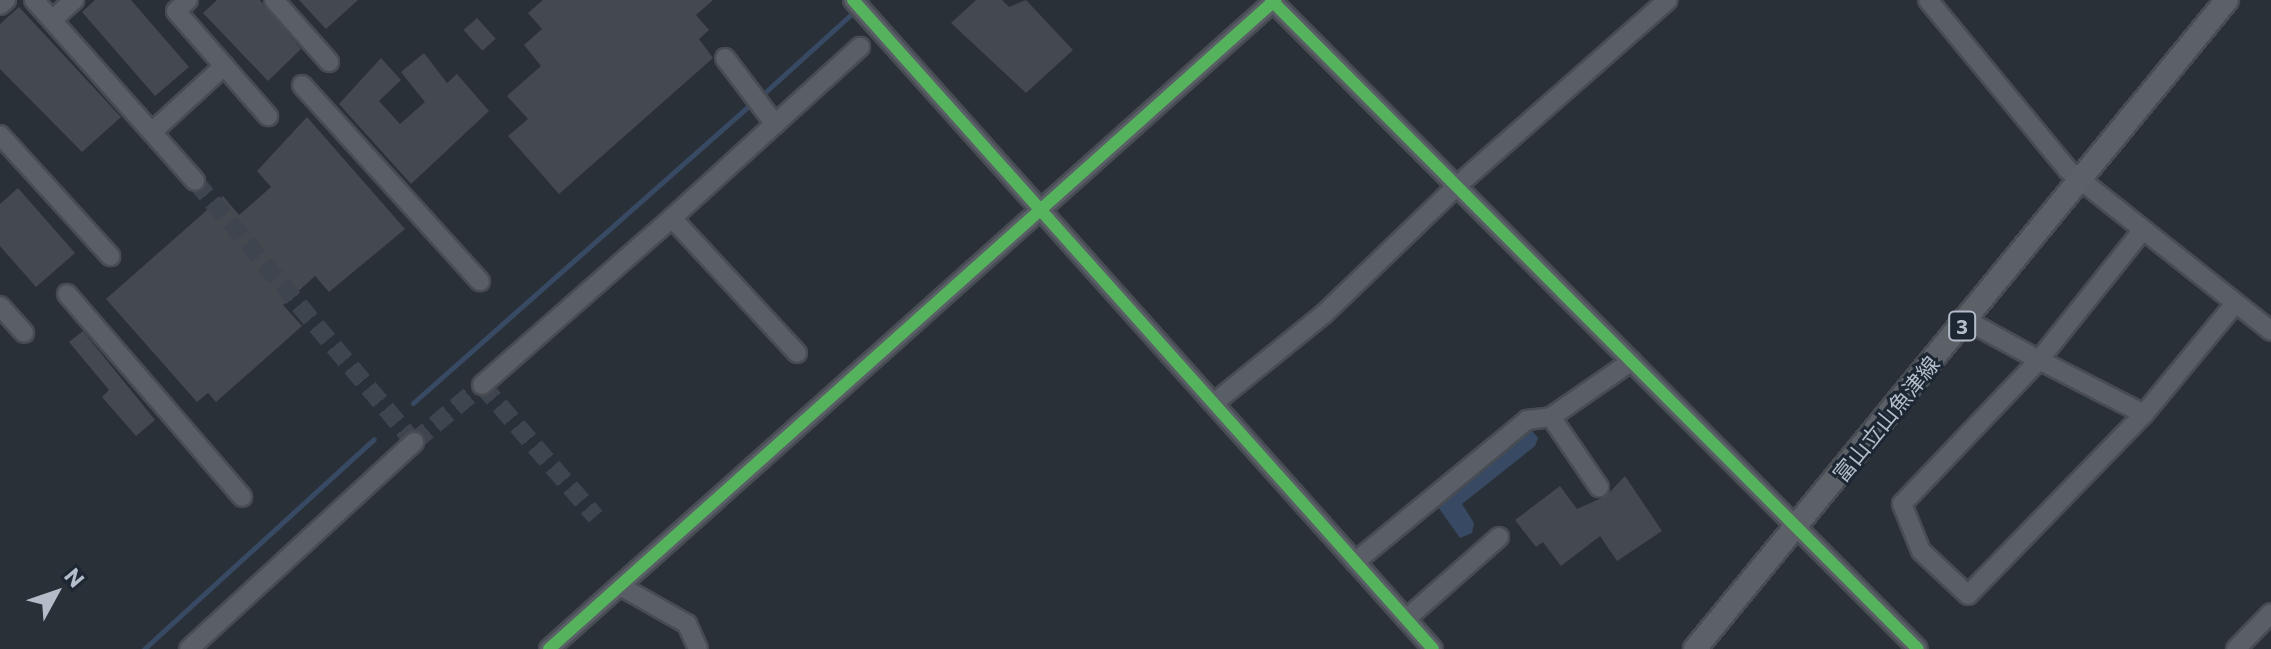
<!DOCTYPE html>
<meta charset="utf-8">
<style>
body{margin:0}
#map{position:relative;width:2271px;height:649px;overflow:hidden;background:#2a3038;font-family:Commissioner,"Noto Sans JP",sans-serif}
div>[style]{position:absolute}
.water>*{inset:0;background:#384963}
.stream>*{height:5px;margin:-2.5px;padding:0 2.5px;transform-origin:2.5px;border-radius:2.5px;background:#384963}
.building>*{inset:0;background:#444950;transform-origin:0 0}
.minor-tunnel>*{height:18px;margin-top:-9px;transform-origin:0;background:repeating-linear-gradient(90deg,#3f454e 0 18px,transparent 0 27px)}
.roads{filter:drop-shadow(2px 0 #484c53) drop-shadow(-2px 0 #484c53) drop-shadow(0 2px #484c53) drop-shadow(0 -2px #484c53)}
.minor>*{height:18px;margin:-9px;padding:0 9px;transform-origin:9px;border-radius:9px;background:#5a5e66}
.major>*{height:22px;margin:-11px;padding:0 11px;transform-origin:11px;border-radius:11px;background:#5c6168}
.cycleway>*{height:12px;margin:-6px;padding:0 6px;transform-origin:6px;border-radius:6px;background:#56b35d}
span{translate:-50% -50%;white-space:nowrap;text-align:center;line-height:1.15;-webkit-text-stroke:6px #1d2633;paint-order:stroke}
.shield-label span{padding:2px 6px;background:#1d2633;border:2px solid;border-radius:6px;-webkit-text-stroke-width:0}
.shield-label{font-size:20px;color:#b4bcc9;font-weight:700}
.street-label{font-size:22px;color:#b4bcc9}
.north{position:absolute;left:16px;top:553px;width:80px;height:80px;-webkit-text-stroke:6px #1d2633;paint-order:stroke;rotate:50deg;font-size:22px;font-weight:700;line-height:32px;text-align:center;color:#b4bcc9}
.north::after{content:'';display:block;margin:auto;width:28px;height:36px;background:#b4bcc9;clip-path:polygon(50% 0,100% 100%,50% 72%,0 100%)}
</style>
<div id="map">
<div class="water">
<i style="clip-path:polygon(1529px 427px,1538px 438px,1535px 446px,1462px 504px,1474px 523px,1472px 533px,1460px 538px,1433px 500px)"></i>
</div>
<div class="stream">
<i style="left:761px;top:96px;width:143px;rotate:-42.2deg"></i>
<i style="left:413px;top:403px;width:454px;rotate:-41.5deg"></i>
<i style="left:144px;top:649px;width:311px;rotate:-42.4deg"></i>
</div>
<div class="building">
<i style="clip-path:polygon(95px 0,131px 0,189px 67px,155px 96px,82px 12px)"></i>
<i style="clip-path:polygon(217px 0,260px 0,301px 49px,268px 81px,203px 13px)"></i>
<i style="clip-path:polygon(299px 0,358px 0,326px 29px)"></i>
<i style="clip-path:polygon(543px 0,713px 0,696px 15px,709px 30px,699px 39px,713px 58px,559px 194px,508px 136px,528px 119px,507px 96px,541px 66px,524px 45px,542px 29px,528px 13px)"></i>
<i style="clip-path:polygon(976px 0,1002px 0,1009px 7px,1026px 0,1073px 50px,1026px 93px,951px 23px)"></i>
<i style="clip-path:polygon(19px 7px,121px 117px,82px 152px,0 69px,0 24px)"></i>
<i style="left:477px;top:18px;width:28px;height:18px;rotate:48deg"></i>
<i style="clip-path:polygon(424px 53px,447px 83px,457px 74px,489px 111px,411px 184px,339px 104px,381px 58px,401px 80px,379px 101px,400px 124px,425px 102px,401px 72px)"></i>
<i style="clip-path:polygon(307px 117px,405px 229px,329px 292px,315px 276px,283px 305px,302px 326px,216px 402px,208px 393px,197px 402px,106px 299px,223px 196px,239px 215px,271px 187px,257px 171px)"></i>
<i style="clip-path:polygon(18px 188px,75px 253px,36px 287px,0 246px,0 204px)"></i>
<i style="clip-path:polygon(83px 331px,155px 420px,136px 436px,102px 397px,109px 390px,69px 342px)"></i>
<i style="clip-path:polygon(1625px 476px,1662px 531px,1617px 561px,1600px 536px,1561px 566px,1543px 542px,1536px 547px,1515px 520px,1560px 486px,1577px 509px,1606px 496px)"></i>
</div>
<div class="minor-tunnel">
<i style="left:195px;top:181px;width:341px;rotate:50deg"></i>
<i style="left:414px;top:442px;width:89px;rotate:-40deg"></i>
<i style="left:482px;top:385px;width:174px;rotate:49.2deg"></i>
</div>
<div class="roads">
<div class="minor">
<i style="left:34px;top:0;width:242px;rotate:48.3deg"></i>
<i style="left:188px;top:0;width:16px;rotate:137deg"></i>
<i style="left:176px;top:11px;width:140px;rotate:48.8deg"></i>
<i style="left:274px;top:0;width:83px;rotate:48.4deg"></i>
<i style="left:853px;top:0;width:870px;rotate:48.21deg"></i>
<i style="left:1271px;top:0;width:916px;rotate:45.09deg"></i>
<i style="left:1928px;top:0;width:220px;rotate:50.5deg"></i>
<i style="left:2068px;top:170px;width:259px;rotate:38.4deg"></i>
<i style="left:0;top:5px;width:8px;rotate:-40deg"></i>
<i style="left:52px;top:20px;width:30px;rotate:-42deg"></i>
<i style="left:725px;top:58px;width:83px;rotate:52.9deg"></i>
<i style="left:775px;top:124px;width:115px;rotate:-42.2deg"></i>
<i style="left:302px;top:85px;width:265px;rotate:47.8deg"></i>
<i style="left:775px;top:124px;width:139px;rotate:137.6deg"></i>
<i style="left:672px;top:218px;width:184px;rotate:47.2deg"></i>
<i style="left:152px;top:132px;width:98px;rotate:-42.5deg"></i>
<i style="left:0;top:135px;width:164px;rotate:47.7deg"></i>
<i style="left:67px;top:294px;width:268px;rotate:49.2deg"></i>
<i style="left:0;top:306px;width:36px;rotate:48deg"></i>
<i style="left:1966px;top:320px;width:83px;rotate:28.7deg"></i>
<i style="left:2039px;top:360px;width:164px;rotate:-51.4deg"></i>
<i style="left:482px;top:385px;width:253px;rotate:-41.3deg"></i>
<i style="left:1214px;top:403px;width:141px;rotate:-39deg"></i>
<i style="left:1324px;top:314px;width:187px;rotate:-43.9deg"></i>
<i style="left:1459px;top:184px;width:278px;rotate:-41.4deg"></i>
<i style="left:2144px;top:414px;width:252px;rotate:134.2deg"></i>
<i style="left:1968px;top:595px;width:64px;rotate:-136.9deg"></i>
<i style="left:1921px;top:551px;width:51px;rotate:-112deg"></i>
<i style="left:1902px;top:504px;width:199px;rotate:-46.4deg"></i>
<i style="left:2039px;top:360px;width:118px;rotate:27.2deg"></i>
<i style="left:2144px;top:414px;width:141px;rotate:-50.5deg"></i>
<i style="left:1551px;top:417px;width:85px;rotate:55.6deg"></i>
<i style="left:1355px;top:562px;width:223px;rotate:-39.5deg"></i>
<i style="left:1527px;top:420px;width:24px;rotate:-7deg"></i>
<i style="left:1551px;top:417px;width:98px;rotate:-34.7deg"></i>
<i style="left:620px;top:586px;width:77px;rotate:29.6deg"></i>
<i style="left:687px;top:624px;width:27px;rotate:66deg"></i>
<i style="left:1406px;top:619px;width:124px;rotate:-41.4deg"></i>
<i style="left:189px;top:649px;width:306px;rotate:-42.6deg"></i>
<i style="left:549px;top:649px;width:974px;rotate:-41.79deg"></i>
<i style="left:2236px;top:649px;width:50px;rotate:-45.8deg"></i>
</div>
<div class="major">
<i style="left:1695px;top:649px;width:839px;rotate:-50.66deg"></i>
</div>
</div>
<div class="cycleway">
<i style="left:853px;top:0;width:870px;rotate:48.21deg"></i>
<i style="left:1271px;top:0;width:916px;rotate:45.09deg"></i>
<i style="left:549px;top:649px;width:974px;rotate:-41.79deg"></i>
</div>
<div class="shield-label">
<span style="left:1962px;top:326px">3</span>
</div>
<div class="street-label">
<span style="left:1886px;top:419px;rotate:-51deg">富山立山魚津線</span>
</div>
<div class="north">N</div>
</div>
